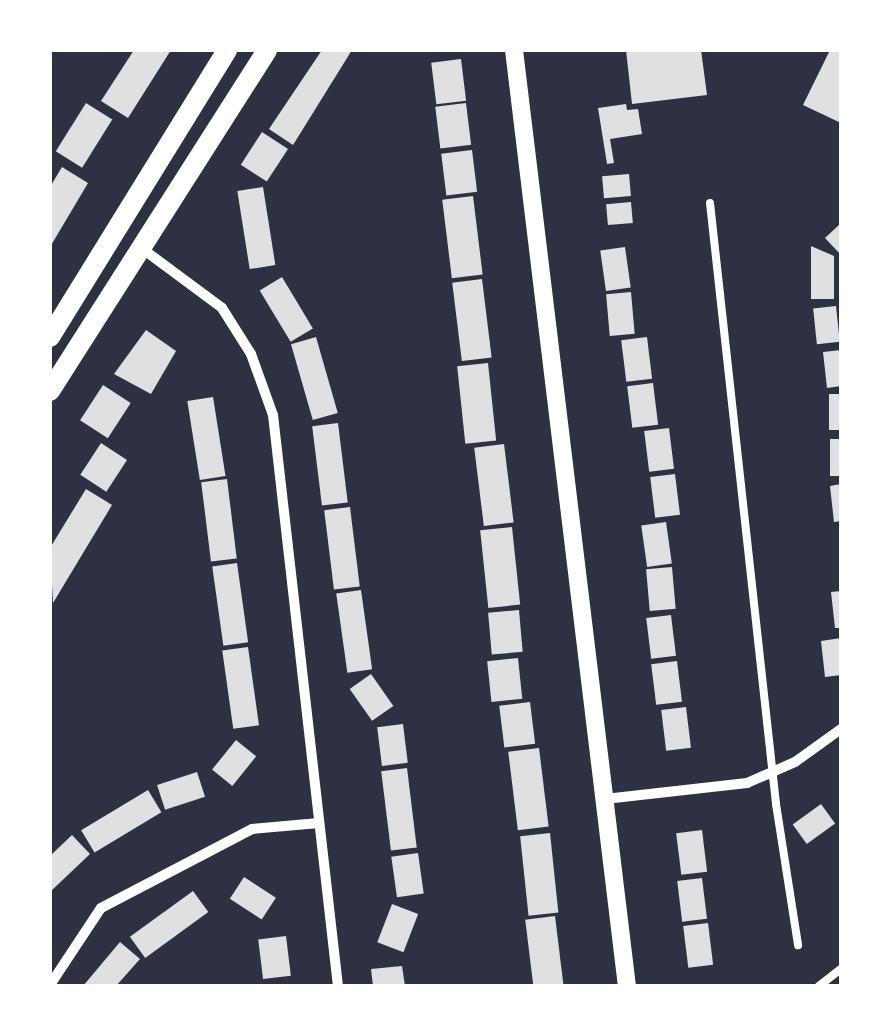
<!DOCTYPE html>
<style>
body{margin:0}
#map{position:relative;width:891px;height:1036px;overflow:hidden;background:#2d3142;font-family:"Noto Serif",serif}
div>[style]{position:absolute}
.building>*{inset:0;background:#e0e0e3;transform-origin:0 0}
.service>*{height:8px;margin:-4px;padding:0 4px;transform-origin:4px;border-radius:4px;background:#fff}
.minor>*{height:10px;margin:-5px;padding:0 5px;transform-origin:5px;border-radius:5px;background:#fff}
.tertiary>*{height:18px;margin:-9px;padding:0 9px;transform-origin:9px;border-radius:9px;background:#fff}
.secondary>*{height:20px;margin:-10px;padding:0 10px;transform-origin:10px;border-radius:10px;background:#fff}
span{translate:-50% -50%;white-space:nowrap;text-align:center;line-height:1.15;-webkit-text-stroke:8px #fff;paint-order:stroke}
.frame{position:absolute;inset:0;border:52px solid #fff;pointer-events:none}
</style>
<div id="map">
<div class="building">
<i style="clip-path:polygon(134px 50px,171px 50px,128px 118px,101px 101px)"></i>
<i style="clip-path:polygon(322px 50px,352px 50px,293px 145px,269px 129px)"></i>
<i style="clip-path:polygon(626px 50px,701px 50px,707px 95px,632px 104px)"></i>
<i style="clip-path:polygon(830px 50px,841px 50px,841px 123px,803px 105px)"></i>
<i style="left:461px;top:59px;width:42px;height:30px;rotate:83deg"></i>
<i style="left:86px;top:103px;width:31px;height:57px;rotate:32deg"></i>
<i style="left:466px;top:103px;width:42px;height:31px;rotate:83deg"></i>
<i style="clip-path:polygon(626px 104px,627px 110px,638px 109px,642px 134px,610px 139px,614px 163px,607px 164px,598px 108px)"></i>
<i style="left:262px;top:132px;width:31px;height:39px;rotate:33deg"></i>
<i style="left:472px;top:150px;width:42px;height:31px;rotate:83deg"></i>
<i style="clip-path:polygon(62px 167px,88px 183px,50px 247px,50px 187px)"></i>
<i style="left:629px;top:174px;width:22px;height:27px;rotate:85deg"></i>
<i style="left:263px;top:187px;width:79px;height:26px;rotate:81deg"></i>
<i style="left:473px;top:196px;width:79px;height:31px;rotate:83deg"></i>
<i style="left:631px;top:202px;width:21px;height:25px;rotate:85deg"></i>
<i style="clip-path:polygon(841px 223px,841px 255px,825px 238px)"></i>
<i style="clip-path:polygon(811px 246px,834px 256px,834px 299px,811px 299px)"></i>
<i style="left:625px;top:247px;width:41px;height:25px;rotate:82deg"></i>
<i style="left:282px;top:277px;width:60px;height:26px;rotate:59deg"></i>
<i style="left:482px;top:279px;width:79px;height:30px;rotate:83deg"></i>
<i style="left:631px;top:292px;width:42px;height:25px;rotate:85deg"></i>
<i style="left:836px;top:306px;width:36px;height:23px;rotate:84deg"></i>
<i style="clip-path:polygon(146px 330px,176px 351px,151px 394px,114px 374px)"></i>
<i style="left:316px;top:337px;width:79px;height:26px;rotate:74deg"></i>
<i style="left:647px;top:337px;width:42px;height:26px;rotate:83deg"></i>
<i style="clip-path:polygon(841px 350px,841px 386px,827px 388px,823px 352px)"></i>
<i style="left:488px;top:363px;width:78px;height:31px;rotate:84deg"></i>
<i style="left:653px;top:383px;width:42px;height:26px;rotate:83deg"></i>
<i style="left:103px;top:385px;width:33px;height:42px;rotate:33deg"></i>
<i style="left:829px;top:394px;width:12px;height:36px"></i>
<i style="left:213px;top:397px;width:80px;height:26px;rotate:81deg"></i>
<i style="left:338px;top:423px;width:80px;height:26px;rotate:83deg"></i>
<i style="left:669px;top:428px;width:41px;height:25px;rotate:83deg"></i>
<i style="left:841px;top:439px;width:37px;height:11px;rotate:90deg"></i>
<i style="left:101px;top:443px;width:31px;height:38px;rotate:33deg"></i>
<i style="left:504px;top:444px;width:79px;height:30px;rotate:83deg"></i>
<i style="left:675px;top:474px;width:41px;height:25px;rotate:83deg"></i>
<i style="left:227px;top:479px;width:80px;height:26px;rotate:83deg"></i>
<i style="clip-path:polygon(841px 484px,841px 521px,834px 522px,830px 486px)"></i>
<i style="clip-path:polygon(86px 489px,112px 505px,53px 603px,50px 548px)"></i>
<i style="left:350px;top:507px;width:80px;height:26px;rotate:83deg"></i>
<i style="left:666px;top:522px;width:42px;height:25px;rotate:82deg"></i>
<i style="left:512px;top:527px;width:78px;height:32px;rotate:84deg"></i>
<i style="left:237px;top:563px;width:80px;height:25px;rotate:82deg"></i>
<i style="left:672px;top:567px;width:42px;height:26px;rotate:85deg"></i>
<i style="left:361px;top:590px;width:80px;height:25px;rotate:82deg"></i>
<i style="clip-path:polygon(841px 591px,841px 628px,835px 628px,831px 592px)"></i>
<i style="left:519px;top:610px;width:42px;height:31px;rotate:85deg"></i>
<i style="left:671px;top:615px;width:41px;height:25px;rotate:83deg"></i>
<i style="clip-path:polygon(841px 638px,841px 675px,825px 677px,821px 641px)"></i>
<i style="left:248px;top:647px;width:79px;height:26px;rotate:82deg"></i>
<i style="left:518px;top:658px;width:41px;height:31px;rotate:84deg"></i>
<i style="left:677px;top:661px;width:41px;height:26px;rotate:83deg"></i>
<i style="left:371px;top:674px;width:39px;height:26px;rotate:55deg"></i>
<i style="left:530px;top:702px;width:42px;height:31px;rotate:83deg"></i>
<i style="left:686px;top:707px;width:41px;height:25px;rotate:83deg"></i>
<i style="left:403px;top:724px;width:39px;height:26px;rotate:83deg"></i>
<i style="left:236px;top:740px;width:26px;height:38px;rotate:39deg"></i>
<i style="left:539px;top:748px;width:79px;height:31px;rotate:83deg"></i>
<i style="left:407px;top:768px;width:80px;height:26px;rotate:83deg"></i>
<i style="left:197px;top:772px;width:26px;height:42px;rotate:72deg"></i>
<i style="left:148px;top:790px;width:26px;height:78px;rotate:59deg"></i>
<i style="left:821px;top:804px;width:24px;height:35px;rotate:54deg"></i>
<i style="left:702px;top:830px;width:42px;height:26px;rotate:83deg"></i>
<i style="left:550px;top:833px;width:80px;height:30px;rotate:84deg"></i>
<i style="clip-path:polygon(72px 835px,90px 854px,50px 892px,50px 856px)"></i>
<i style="left:418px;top:853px;width:41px;height:27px;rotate:82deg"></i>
<i style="left:244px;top:877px;width:38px;height:26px;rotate:33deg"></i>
<i style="left:702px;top:878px;width:41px;height:25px;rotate:83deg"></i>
<i style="left:193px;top:891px;width:26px;height:78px;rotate:54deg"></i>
<i style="left:392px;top:904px;width:28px;height:41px;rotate:21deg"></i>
<i style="left:555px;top:916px;width:70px;height:30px;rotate:83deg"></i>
<i style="left:708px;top:923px;width:42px;height:25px;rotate:83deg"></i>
<i style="left:286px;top:936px;width:40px;height:28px;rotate:83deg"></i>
<i style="clip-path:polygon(120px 942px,140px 959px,116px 986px,83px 986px)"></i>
<i style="clip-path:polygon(402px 966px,405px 986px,373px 986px,371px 969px)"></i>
</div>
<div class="service">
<i style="left:710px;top:203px;width:605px;rotate:83.73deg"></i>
<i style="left:776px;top:804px;width:143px;rotate:81.1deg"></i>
<i style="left:819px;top:986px;width:28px;rotate:-38deg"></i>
</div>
<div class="minor">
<i style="left:140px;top:247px;width:102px;rotate:36.6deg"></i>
<i style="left:222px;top:308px;width:54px;rotate:57.8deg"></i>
<i style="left:251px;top:354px;width:65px;rotate:70.2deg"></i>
<i style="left:273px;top:415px;width:575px;rotate:83.51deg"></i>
<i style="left:605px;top:799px;width:143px;rotate:-6.4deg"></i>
<i style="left:747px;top:783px;width:52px;rotate:-23.6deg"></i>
<i style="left:795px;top:762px;width:57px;rotate:-35.7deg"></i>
<i style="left:50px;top:985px;width:92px;rotate:-56.5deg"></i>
<i style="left:101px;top:908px;width:170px;rotate:-27.6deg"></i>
<i style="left:252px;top:829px;width:67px;rotate:-5.1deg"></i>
</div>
<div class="tertiary">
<i style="left:514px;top:50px;width:943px;rotate:83.12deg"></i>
</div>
<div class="secondary">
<i style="left:50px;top:337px;width:337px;rotate:-58.3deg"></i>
<i style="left:50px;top:391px;width:404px;rotate:-57.5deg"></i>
</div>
<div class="frame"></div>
</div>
